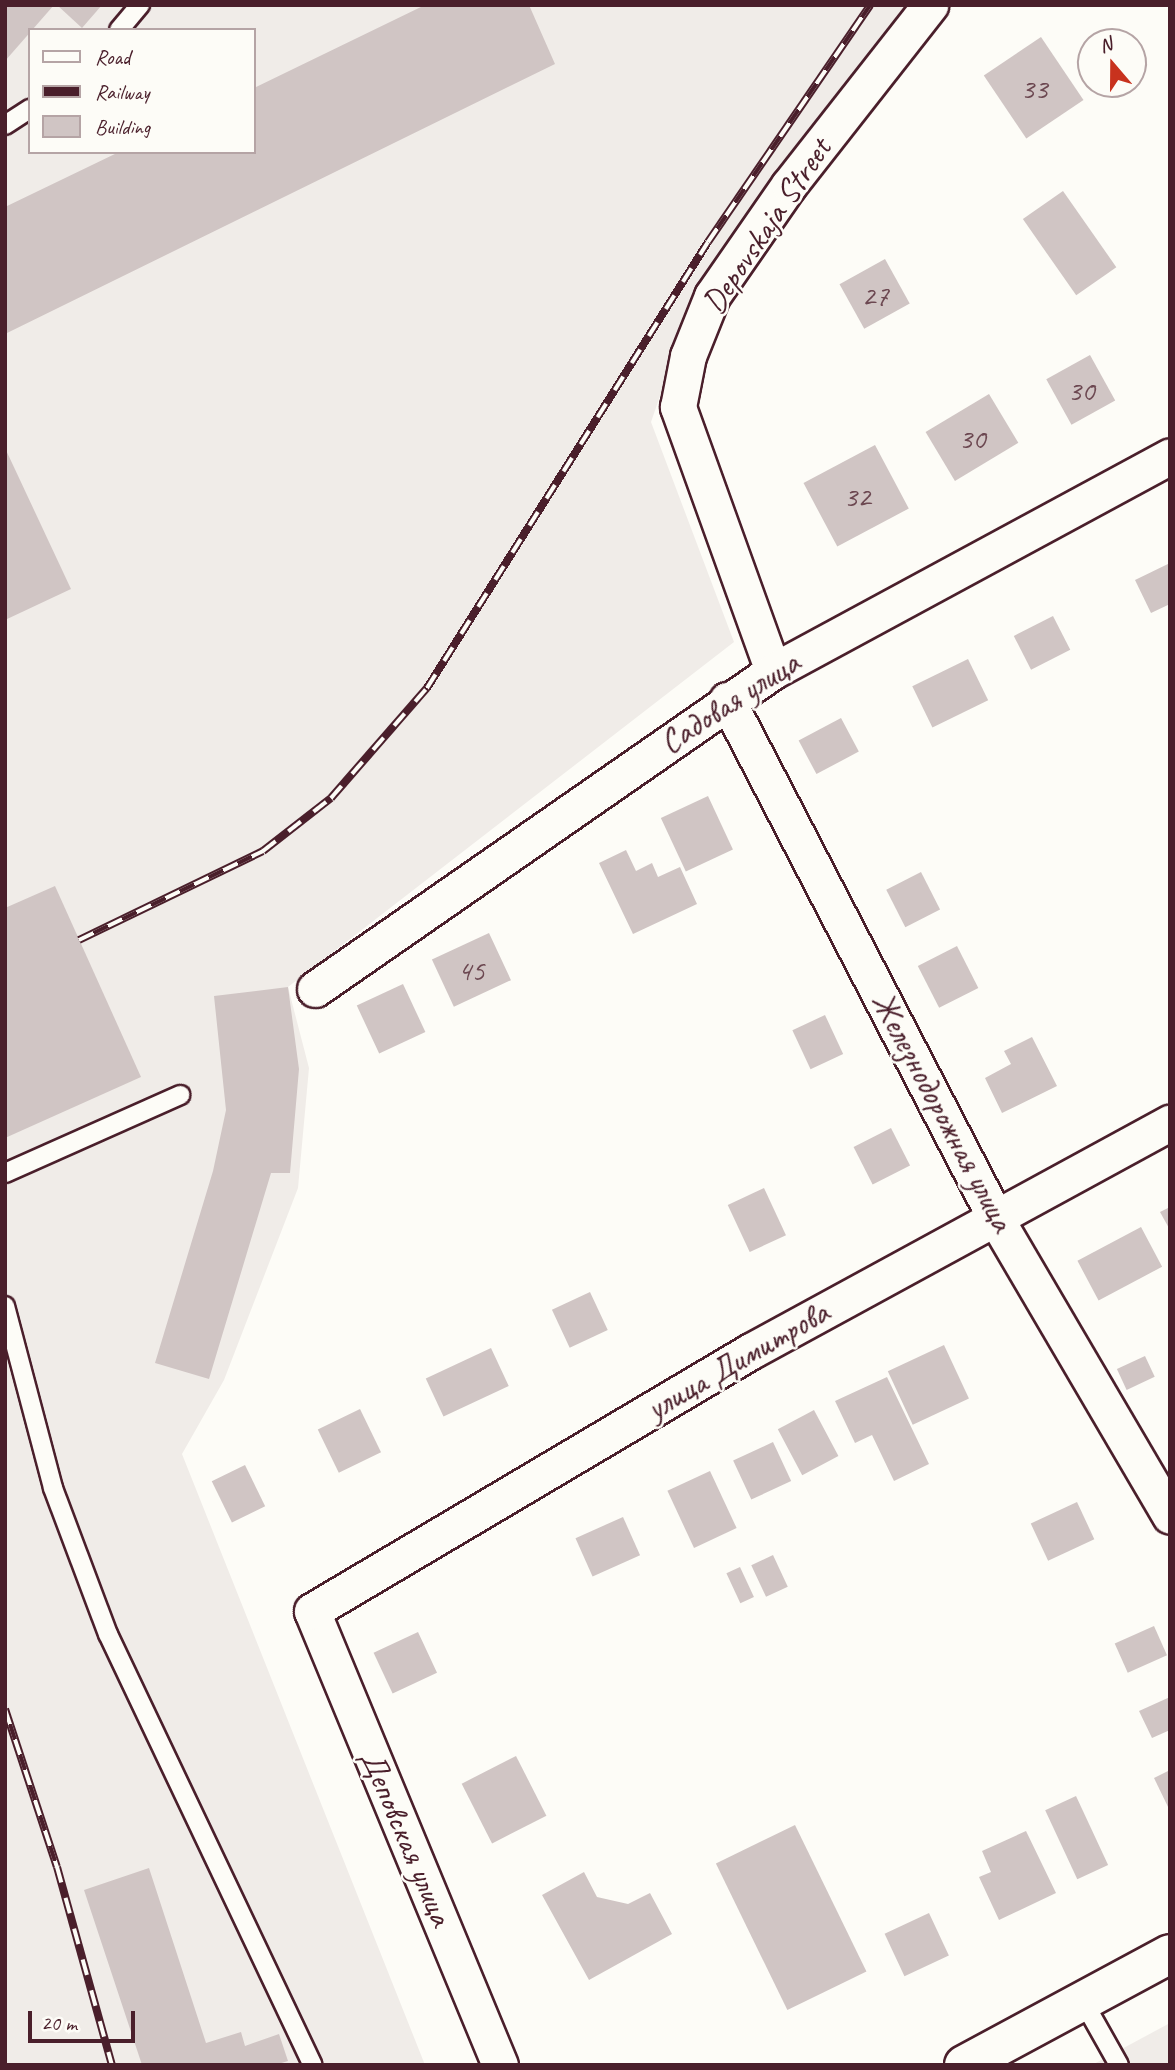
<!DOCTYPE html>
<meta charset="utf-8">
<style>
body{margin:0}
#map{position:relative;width:1175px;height:2070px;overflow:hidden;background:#fdfcf7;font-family:Caveat,sans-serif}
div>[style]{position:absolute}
.built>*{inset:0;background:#f0ece8}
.building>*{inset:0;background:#d0c5c4;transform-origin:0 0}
.roads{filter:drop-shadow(2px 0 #4a1f2b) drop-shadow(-2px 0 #4a1f2b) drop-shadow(0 2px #4a1f2b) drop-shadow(0 -2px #4a1f2b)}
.lane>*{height:18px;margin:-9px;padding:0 9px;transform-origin:9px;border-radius:9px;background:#fdfcf7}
.street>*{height:35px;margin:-17.5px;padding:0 17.5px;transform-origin:17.5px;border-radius:17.5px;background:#fdfcf7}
.secondary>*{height:38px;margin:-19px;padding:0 19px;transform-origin:19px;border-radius:19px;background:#fdfcf7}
.rail>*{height:8px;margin-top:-4px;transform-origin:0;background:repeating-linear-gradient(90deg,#fdfcf7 0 16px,#4a1f2b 0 32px);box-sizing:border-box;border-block:2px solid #4a1f2b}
span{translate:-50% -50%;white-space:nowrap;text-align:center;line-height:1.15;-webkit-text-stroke:5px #fdfcf7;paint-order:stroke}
.number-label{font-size:30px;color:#6c4851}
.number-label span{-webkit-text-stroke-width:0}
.street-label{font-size:33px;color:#4a1f2b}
.frame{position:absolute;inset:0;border:7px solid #4a1f2b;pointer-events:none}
.legend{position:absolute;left:28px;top:28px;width:228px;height:126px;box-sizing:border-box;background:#fdfcf7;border:2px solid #b5a4a5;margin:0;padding:9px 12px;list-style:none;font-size:21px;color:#4a1f2b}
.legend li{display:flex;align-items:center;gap:14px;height:35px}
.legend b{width:35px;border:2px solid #b5a4a5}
.north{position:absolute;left:1077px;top:28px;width:70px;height:70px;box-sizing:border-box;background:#fdfcf7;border:2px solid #b5a4a5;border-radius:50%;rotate:340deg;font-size:19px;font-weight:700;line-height:28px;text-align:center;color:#4a1f2b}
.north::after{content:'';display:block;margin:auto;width:24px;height:32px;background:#c8321e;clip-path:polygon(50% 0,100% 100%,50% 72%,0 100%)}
.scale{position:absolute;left:28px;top:2011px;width:107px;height:32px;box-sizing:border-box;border:4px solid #4a1f2b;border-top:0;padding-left:9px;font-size:21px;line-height:24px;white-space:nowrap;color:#4a1f2b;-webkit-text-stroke:5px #fdfcf7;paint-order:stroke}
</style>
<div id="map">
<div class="built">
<i style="clip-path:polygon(evenodd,5px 5px,907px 5px,761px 191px,721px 255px,680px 338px,651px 422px,734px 642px,288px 987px,309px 1068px,298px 1188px,224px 1380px,182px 1454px,425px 2065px,5px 2065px,5px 5px,30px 30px,254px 30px,254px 152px,30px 152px,30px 30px)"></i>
<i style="clip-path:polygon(1170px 2023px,1170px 2065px,1092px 2065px)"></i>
</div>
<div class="building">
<i style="clip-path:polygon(5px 5px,54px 5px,5px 61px)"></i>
<i style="clip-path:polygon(57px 5px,102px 5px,82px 28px)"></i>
<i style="clip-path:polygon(425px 5px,529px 5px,555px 64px,5px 334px,5px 207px,119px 152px,254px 152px,254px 88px)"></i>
<i style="left:1041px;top:37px;width:76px;height:69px;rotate:56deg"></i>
<i style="left:1063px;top:191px;width:93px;height:49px;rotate:55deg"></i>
<i style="left:885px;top:259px;width:51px;height:52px;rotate:61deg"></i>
<i style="left:1090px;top:355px;width:52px;height:50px;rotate:61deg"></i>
<i style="left:989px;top:394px;width:57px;height:74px;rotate:59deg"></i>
<i style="left:875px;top:445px;width:72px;height:81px;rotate:62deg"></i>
<i style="clip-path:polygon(5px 448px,71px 589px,5px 620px)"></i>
<i style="clip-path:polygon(1170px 563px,1170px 604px,1151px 613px,1135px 580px)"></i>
<i style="left:1053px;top:616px;width:38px;height:44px;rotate:63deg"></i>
<i style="left:968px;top:659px;width:46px;height:62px;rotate:64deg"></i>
<i style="left:841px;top:718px;width:38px;height:48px;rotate:62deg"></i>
<i style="left:708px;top:796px;width:59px;height:52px;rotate:65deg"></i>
<i style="clip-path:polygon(626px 850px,636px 871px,652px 863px,658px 877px,680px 867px,697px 904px,633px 934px,599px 863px)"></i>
<i style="left:921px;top:872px;width:42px;height:39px;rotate:63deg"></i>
<i style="clip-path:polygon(55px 886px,141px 1077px,5px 1138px,5px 908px)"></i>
<i style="left:489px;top:933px;width:52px;height:63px;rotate:65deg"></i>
<i style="left:957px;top:946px;width:47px;height:44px;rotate:63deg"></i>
<i style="left:403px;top:984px;width:53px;height:51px;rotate:65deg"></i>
<i style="clip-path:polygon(288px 987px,299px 1069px,290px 1173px,271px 1173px,209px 1379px,155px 1363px,213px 1171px,226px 1110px,214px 996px)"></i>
<i style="left:825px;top:1015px;width:43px;height:36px;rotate:65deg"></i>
<i style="clip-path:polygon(1032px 1037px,1057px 1086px,1002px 1113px,985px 1078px,1011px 1064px,1004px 1051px)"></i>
<i style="left:891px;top:1128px;width:42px;height:42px;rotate:63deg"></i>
<i style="left:764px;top:1188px;width:52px;height:40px;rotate:65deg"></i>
<i style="clip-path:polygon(1170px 1207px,1170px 1230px,1160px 1212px)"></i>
<i style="left:1141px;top:1227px;width:45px;height:72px;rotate:62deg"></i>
<i style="left:590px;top:1292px;width:42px;height:42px;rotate:65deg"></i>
<i style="left:944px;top:1345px;width:59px;height:62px;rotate:65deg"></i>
<i style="left:491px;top:1348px;width:42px;height:72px;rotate:65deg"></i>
<i style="left:1145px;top:1356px;width:23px;height:31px;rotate:65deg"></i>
<i style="clip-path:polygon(887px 1377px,929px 1464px,894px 1481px,872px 1435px,855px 1443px,835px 1401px)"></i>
<i style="left:360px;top:1409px;width:48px;height:47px;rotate:64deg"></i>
<i style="left:814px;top:1410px;width:52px;height:41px;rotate:62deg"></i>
<i style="left:773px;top:1442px;width:43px;height:44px;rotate:65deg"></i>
<i style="left:245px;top:1465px;width:46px;height:37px;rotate:64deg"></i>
<i style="left:710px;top:1471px;width:63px;height:47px;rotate:65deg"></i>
<i style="left:1077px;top:1502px;width:41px;height:51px;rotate:65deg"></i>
<i style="left:623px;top:1517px;width:42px;height:52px;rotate:66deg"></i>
<i style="left:773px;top:1555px;width:35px;height:24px;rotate:65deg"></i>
<i style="left:740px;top:1567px;width:33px;height:15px;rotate:65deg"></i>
<i style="left:1154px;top:1626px;width:32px;height:43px;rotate:66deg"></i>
<i style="left:418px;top:1632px;width:45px;height:49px;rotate:65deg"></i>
<i style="clip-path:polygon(1170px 1697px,1170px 1730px,1152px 1738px,1139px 1711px)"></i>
<i style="left:516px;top:1756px;width:67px;height:61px;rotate:63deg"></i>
<i style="clip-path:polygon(1170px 1770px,1170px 1811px,1154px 1778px)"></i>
<i style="left:1076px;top:1796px;width:76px;height:34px;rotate:65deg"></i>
<i style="left:795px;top:1825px;width:163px;height:88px;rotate:64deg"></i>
<i style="clip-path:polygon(1026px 1831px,1056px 1893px,999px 1920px,979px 1877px,991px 1872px,982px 1851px)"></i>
<i style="clip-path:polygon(149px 1868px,206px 2043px,241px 2032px,245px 2046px,279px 2034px,288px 2061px,275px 2065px,142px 2065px,84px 1890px)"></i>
<i style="clip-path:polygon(584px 1872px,597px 1897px,628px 1904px,650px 1893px,672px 1934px,589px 1980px,542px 1895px)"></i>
<i style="left:929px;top:1913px;width:47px;height:49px;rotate:65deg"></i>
</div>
<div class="roads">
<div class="lane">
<i style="left:119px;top:30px;width:33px;rotate:-50deg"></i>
<i style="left:5px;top:125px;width:30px;rotate:-33deg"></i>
<i style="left:5px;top:1173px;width:192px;rotate:-24deg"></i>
<i style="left:5px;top:1306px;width:188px;rotate:75.2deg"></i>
<i style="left:53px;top:1488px;width:156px;rotate:69.4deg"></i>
<i style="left:108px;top:1634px;width:477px;rotate:64.6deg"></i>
<i style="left:1083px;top:2001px;width:73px;rotate:60.6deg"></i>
</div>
<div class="street">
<i style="left:773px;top:671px;width:281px;rotate:-109.8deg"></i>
<i style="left:678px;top:407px;width:52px;rotate:-78.9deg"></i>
<i style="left:688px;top:356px;width:65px;rotate:-68.2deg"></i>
<i style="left:712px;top:296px;width:135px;rotate:-55.3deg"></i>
<i style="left:789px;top:185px;width:229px;rotate:-51.9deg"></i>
<i style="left:727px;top:700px;width:585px;rotate:62.6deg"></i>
<i style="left:996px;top:1219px;width:344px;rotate:59.6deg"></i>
<i style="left:315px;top:989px;width:558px;rotate:-34.77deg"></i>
<i style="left:773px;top:671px;width:451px;rotate:-28.4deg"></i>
<i style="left:500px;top:2065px;width:491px;rotate:-112.5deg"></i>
<i style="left:312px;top:1611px;width:510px;rotate:-30.64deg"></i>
<i style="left:751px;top:1351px;width:477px;rotate:-28.6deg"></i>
</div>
<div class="secondary">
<i style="left:964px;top:2065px;width:234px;rotate:-28.3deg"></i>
</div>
</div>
<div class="rail">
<i style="left:79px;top:940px;width:204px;rotate:-25.8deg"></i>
<i style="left:263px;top:851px;width:86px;rotate:-37.9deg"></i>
<i style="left:331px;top:798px;width:146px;rotate:-48.9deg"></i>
<i style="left:427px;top:688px;width:527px;rotate:-57.79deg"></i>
<i style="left:708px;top:242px;width:287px;rotate:-55.6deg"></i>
<i style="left:5px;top:1709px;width:166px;rotate:71.8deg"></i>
<i style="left:57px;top:1867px;width:205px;rotate:74.5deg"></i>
</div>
<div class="number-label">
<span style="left:1034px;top:88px">33</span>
<span style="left:875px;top:295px">27</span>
<span style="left:1081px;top:390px">30</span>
<span style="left:972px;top:438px">30</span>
<span style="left:857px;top:496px">32</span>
<span style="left:471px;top:970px">45</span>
</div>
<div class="street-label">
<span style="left:767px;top:226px;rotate:-56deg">Depovskaja Street</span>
<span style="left:730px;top:703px;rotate:-33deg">Садовая улица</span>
<span style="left:942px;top:1112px;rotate:62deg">Железнодорожная улица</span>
<span style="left:738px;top:1361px;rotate:-30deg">улица Димитрова</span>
<span style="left:406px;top:1838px;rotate:67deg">Деповская улица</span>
</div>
<div class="frame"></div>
<ul class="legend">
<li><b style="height:9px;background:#fdfcf7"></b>Road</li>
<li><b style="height:9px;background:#4a1f2b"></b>Railway</li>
<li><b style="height:19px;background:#d0c5c4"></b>Building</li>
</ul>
<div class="north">N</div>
<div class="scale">20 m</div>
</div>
